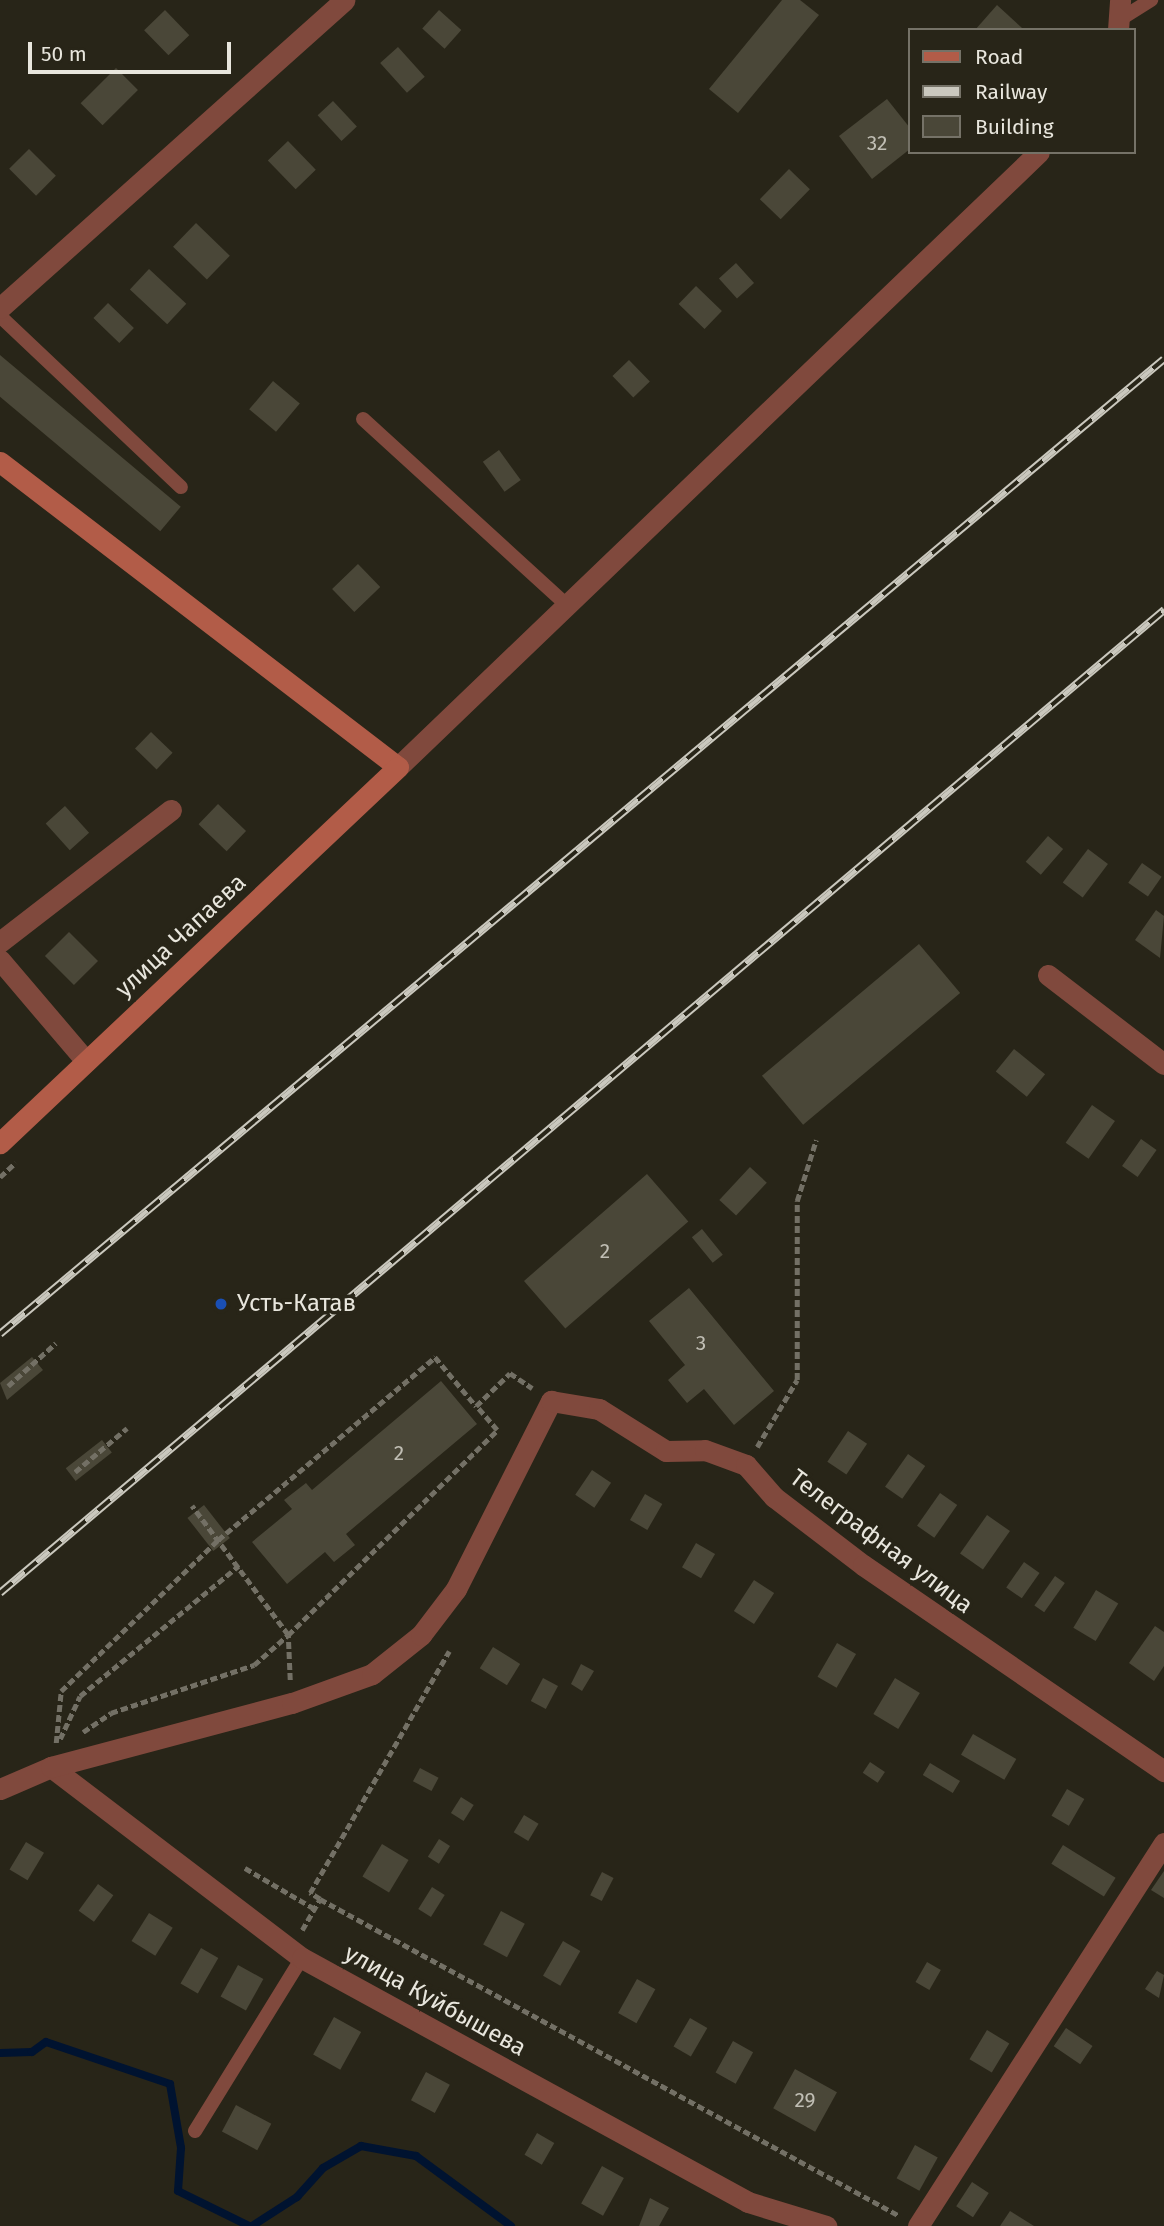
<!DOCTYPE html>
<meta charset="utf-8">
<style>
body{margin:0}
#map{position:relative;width:1164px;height:2226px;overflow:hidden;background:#282518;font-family:"Fira Sans",sans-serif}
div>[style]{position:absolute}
.stream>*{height:8px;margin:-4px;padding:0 4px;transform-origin:4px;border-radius:4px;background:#001330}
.building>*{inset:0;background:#4a4738;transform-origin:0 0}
.path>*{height:4.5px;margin-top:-2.25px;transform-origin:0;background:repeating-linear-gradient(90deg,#737065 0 7px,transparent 0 10.5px)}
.lane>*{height:14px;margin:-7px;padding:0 7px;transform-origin:7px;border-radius:7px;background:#80493d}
.street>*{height:21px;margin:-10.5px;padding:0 10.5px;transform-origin:10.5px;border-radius:10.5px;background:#80493d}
.secondary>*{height:21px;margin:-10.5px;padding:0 10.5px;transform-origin:10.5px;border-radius:10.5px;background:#b25c48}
.rail>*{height:8px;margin-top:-4px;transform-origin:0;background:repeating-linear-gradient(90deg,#282518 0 16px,#cac8be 0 32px);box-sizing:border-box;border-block:2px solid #cac8be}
.dots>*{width:19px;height:19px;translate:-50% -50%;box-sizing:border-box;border:4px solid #282518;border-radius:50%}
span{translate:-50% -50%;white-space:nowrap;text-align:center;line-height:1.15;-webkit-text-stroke:7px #282518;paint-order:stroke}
.number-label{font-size:21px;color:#c0beb4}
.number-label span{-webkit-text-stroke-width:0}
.street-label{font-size:24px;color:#e8e6dd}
.poi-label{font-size:24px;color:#e8e6dd}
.left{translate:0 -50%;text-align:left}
.legend{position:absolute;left:908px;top:28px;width:228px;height:126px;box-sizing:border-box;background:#282518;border:2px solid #757267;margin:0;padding:9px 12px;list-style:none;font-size:21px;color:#e8e6dd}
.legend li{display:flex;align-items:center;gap:14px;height:35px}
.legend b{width:35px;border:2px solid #757267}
.scale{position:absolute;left:28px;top:42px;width:203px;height:32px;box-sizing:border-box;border:4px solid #e8e6dd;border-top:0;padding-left:9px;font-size:21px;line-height:24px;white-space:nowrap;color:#e8e6dd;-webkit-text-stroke:5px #282518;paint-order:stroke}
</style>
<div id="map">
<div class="stream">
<i style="left:0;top:2053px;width:32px;rotate:-2deg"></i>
<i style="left:32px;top:2052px;width:17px;rotate:-36deg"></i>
<i style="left:46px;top:2042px;width:131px;rotate:18.7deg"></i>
<i style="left:170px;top:2084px;width:65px;rotate:80.2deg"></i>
<i style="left:181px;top:2148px;width:43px;rotate:94deg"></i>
<i style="left:178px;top:2191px;width:79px;rotate:26.2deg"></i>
<i style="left:252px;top:2226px;width:54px;rotate:-32.8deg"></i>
<i style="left:297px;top:2197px;width:39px;rotate:-48deg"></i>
<i style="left:323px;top:2168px;width:44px;rotate:-30.1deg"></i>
<i style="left:361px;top:2146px;width:56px;rotate:10.3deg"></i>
<i style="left:416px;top:2156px;width:118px;rotate:36.4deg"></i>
</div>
<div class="building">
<i style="clip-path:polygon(782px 0,800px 0,819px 15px,738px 113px,709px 89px)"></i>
<i style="clip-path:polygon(997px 5px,1022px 28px,1020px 30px,975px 30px)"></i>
<i style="left:165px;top:10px;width:35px;height:29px;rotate:46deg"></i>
<i style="left:439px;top:10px;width:30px;height:25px;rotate:42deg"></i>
<i style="left:398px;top:47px;width:40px;height:24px;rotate:48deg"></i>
<i style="left:116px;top:68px;width:31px;height:50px;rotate:45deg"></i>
<i style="clip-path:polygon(887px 99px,910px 128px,910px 149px,872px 179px,839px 136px)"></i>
<i style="left:333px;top:101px;width:35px;height:21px;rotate:47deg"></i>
<i style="left:288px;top:141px;width:40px;height:28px;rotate:46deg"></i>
<i style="left:29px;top:149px;width:38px;height:28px;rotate:45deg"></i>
<i style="left:789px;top:169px;width:29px;height:42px;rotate:44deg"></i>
<i style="left:196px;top:223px;width:47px;height:33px;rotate:44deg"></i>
<i style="left:736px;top:263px;width:27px;height:23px;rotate:48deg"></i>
<i style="left:149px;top:269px;width:51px;height:28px;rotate:43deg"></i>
<i style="left:696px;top:286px;width:36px;height:25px;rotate:44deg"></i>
<i style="left:108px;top:303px;width:36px;height:21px;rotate:44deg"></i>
<i style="left:0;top:355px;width:236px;height:32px;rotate:40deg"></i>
<i style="left:629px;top:360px;width:30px;height:23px;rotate:46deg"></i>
<i style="left:273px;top:381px;width:35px;height:37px;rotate:40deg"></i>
<i style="left:499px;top:450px;width:37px;height:20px;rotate:54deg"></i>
<i style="left:358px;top:564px;width:32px;height:36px;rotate:46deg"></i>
<i style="left:151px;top:732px;width:30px;height:23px;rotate:44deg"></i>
<i style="left:218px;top:804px;width:39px;height:28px;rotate:44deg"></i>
<i style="left:65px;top:806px;width:36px;height:26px;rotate:48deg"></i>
<i style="left:1048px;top:836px;width:20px;height:34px;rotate:41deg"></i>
<i style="left:1088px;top:849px;width:25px;height:42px;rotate:37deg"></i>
<i style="left:1142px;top:863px;width:24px;height:24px;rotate:35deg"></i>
<i style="clip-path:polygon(1156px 910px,1164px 916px,1160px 958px,1135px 940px)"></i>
<i style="left:69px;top:932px;width:41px;height:34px;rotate:45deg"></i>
<i style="left:919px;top:944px;width:64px;height:205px;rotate:50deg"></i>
<i style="left:1014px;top:1049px;width:40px;height:29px;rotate:39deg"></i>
<i style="left:1092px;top:1105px;width:28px;height:46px;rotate:35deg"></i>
<i style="left:1141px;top:1139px;width:19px;height:33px;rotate:35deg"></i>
<i style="left:750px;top:1167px;width:23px;height:45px;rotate:43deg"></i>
<i style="left:647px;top:1174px;width:63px;height:163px;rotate:49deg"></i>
<i style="left:702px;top:1229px;width:33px;height:13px;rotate:51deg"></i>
<i style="clip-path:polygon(689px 1288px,774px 1391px,734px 1425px,704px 1389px,687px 1403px,668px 1380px,685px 1365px,649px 1321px)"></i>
<i style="clip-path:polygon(32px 1357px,43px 1370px,7px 1400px,0 1383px)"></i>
<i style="clip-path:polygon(441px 1381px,477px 1424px,346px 1534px,355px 1545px,334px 1562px,325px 1552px,287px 1584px,252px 1542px,292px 1509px,284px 1500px,306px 1483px,312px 1490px)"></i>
<i style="left:848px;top:1431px;width:23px;height:37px;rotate:34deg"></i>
<i style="left:102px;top:1440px;width:16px;height:46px;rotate:52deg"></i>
<i style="left:908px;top:1454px;width:21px;height:40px;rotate:35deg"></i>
<i style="left:592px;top:1470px;width:23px;height:30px;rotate:34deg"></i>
<i style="left:940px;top:1493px;width:21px;height:40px;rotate:35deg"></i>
<i style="left:645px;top:1494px;width:20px;height:30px;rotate:30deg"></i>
<i style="left:204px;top:1505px;width:42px;height:21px;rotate:52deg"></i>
<i style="left:987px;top:1515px;width:28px;height:47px;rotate:35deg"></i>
<i style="left:696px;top:1543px;width:22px;height:28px;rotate:30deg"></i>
<i style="left:1024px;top:1562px;width:19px;height:31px;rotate:35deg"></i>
<i style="left:1055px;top:1576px;width:12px;height:36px;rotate:35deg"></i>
<i style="left:754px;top:1580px;width:24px;height:37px;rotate:33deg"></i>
<i style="left:1096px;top:1590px;width:26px;height:44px;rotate:31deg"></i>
<i style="clip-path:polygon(1155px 1626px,1164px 1632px,1164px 1666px,1154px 1681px,1129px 1663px)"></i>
<i style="left:837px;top:1643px;width:22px;height:39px;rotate:30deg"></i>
<i style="left:493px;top:1647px;width:32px;height:25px;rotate:32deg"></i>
<i style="clip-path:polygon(581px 1664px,594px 1671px,582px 1691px,571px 1684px)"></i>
<i style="left:543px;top:1678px;width:17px;height:26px;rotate:28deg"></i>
<i style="left:895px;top:1678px;width:29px;height:42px;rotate:31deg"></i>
<i style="left:973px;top:1734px;width:50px;height:24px;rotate:30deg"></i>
<i style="left:870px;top:1762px;width:18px;height:13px;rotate:34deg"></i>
<i style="left:930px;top:1763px;width:35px;height:14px;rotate:31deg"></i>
<i style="left:420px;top:1768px;width:21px;height:15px;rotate:28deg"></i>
<i style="left:1067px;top:1789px;width:20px;height:31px;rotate:30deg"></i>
<i style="left:461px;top:1797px;width:15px;height:19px;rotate:32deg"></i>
<i style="left:524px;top:1815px;width:17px;height:20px;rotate:31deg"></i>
<i style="left:439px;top:1839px;width:13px;height:21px;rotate:32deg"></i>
<i style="left:26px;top:1842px;width:21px;height:32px;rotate:31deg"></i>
<i style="left:382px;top:1844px;width:31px;height:38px;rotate:31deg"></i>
<i style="left:1063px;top:1845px;width:62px;height:22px;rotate:32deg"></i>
<i style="clip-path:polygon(1164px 1871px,1164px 1898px,1151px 1890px)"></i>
<i style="left:602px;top:1872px;width:13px;height:26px;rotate:27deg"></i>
<i style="left:98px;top:1884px;width:19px;height:33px;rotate:36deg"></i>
<i style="left:432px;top:1887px;width:15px;height:26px;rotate:32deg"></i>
<i style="left:501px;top:1911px;width:27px;height:38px;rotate:28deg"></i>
<i style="left:149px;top:1913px;width:28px;height:33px;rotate:32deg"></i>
<i style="left:563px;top:1941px;width:20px;height:40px;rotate:30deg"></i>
<i style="left:201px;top:1948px;width:20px;height:41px;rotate:30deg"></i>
<i style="left:927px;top:1962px;width:16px;height:23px;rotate:30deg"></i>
<i style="left:238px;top:1965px;width:29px;height:36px;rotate:29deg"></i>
<i style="clip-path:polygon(1157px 1971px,1164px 1975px,1159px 1998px,1145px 1989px)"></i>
<i style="left:637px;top:1979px;width:21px;height:39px;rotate:29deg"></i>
<i style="left:334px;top:2017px;width:31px;height:43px;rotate:29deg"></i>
<i style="left:690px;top:2018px;width:20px;height:33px;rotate:30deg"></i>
<i style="left:1066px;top:2028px;width:32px;height:22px;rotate:34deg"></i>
<i style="left:987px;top:2030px;width:26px;height:34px;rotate:31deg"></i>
<i style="left:733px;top:2041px;width:23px;height:36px;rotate:29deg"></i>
<i style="left:795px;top:2069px;width:48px;height:45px;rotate:29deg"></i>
<i style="left:426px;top:2072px;width:27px;height:32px;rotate:28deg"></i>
<i style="left:236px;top:2105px;width:40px;height:30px;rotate:28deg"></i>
<i style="left:537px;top:2133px;width:20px;height:25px;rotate:30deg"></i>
<i style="left:915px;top:2145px;width:26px;height:38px;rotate:29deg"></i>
<i style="left:602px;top:2166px;width:25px;height:43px;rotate:29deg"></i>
<i style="left:972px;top:2182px;width:20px;height:29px;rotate:33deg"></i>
<i style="clip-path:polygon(650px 2198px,669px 2208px,659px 2226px,639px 2226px)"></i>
<i style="clip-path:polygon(1010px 2211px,1034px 2226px,1000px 2226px)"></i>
</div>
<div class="path">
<i style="left:0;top:1177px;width:21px;rotate:-43deg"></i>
<i style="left:8px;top:1386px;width:64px;rotate:-41.9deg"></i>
<i style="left:757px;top:1447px;width:78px;rotate:-59.2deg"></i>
<i style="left:797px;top:1380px;width:179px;rotate:-90deg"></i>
<i style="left:797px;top:1201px;width:64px;rotate:-72.7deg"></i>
<i style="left:75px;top:1472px;width:68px;rotate:-40.2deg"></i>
<i style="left:290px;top:1680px;width:45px;rotate:-92.5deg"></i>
<i style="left:288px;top:1635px;width:293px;rotate:-44.4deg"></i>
<i style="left:497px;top:1430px;width:32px;rotate:-131deg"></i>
<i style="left:83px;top:1732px;width:34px;rotate:-34deg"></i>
<i style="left:111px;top:1713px;width:151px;rotate:-18.6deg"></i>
<i style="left:254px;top:1665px;width:45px;rotate:-41.4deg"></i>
<i style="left:288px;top:1635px;width:161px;rotate:-126.7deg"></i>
<i style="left:60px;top:1739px;width:47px;rotate:-65.1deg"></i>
<i style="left:80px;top:1696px;width:205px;rotate:-39.4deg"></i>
<i style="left:56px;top:1743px;width:52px;rotate:-84.5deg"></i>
<i style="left:61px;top:1691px;width:218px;rotate:-43.9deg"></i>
<i style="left:218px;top:1540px;width:284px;rotate:-40.1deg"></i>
<i style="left:435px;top:1357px;width:64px;rotate:50.1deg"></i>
<i style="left:476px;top:1406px;width:47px;rotate:-44.1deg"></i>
<i style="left:510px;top:1373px;width:27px;rotate:34deg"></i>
<i style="left:245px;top:1868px;width:81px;rotate:30.4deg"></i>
<i style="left:320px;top:1899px;width:12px;rotate:-149deg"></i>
<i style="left:310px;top:1893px;width:279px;rotate:-60.1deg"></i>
<i style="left:302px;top:1930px;width:36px;rotate:-60deg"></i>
<i style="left:320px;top:1899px;width:659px;rotate:28.67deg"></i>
</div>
<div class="lane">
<i style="left:1119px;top:20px;width:38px;rotate:-32deg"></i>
<i style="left:0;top:316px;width:249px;rotate:43.4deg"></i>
<i style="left:363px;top:419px;width:276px;rotate:42.4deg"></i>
<i style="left:195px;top:2131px;width:203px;rotate:-58.3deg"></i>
</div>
<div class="street">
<i style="left:1118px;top:30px;width:30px;rotate:-86deg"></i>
<i style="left:0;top:308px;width:462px;rotate:-41.8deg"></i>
<i style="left:398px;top:767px;width:888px;rotate:-43.81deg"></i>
<i style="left:0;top:942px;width:216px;rotate:-37.7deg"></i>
<i style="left:0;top:960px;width:133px;rotate:49.6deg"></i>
<i style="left:1048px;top:975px;width:146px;rotate:37.5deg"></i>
<i style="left:51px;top:1767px;width:315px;rotate:37.3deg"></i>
<i style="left:302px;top:1958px;width:508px;rotate:28.68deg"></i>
<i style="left:748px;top:2202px;width:82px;rotate:17.1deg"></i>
<i style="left:0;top:1789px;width:56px;rotate:-23.3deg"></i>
<i style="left:51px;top:1767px;width:249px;rotate:-14.9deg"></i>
<i style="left:292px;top:1703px;width:85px;rotate:-19.9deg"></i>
<i style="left:372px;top:1674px;width:63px;rotate:-38.5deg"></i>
<i style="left:421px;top:1635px;width:58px;rotate:-52.7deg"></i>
<i style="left:456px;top:1589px;width:211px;rotate:-63.2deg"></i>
<i style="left:551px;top:1401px;width:49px;rotate:9.5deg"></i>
<i style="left:599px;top:1409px;width:79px;rotate:32.1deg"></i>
<i style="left:666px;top:1451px;width:39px;rotate:-1deg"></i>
<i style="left:705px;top:1450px;width:44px;rotate:20.1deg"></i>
<i style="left:746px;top:1465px;width:43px;rotate:48.8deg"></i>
<i style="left:774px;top:1497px;width:112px;rotate:37.4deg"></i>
<i style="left:863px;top:1565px;width:365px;rotate:34.4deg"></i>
<i style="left:918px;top:2226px;width:455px;rotate:-57.3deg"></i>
</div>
<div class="secondary">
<i style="left:0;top:462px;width:501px;rotate:37.46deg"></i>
<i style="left:398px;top:767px;width:548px;rotate:136.63deg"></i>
</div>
<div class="rail">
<i style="left:0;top:1334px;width:1518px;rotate:-39.95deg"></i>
<i style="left:0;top:1593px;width:1524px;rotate:-40.18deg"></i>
</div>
<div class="dots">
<i style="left:221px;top:1304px;background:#1a4fb4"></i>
</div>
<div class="number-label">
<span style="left:877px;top:143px">32</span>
<span style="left:605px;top:1251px">2</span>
<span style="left:701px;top:1343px">3</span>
<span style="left:399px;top:1453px">2</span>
<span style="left:805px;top:2100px">29</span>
</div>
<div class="street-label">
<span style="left:181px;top:936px;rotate:-43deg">улица Чапаева</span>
<span style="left:881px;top:1542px;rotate:37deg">Телеграфная улица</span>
<span style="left:435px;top:2001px;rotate:29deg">улица Куйбышева</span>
</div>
<div class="poi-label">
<span class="left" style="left:237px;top:1304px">Усть-Катав</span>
</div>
<ul class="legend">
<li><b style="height:9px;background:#b25c48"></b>Road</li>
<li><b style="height:9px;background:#cac8be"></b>Railway</li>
<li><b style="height:19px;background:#4a4738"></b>Building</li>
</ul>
<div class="scale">50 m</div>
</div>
